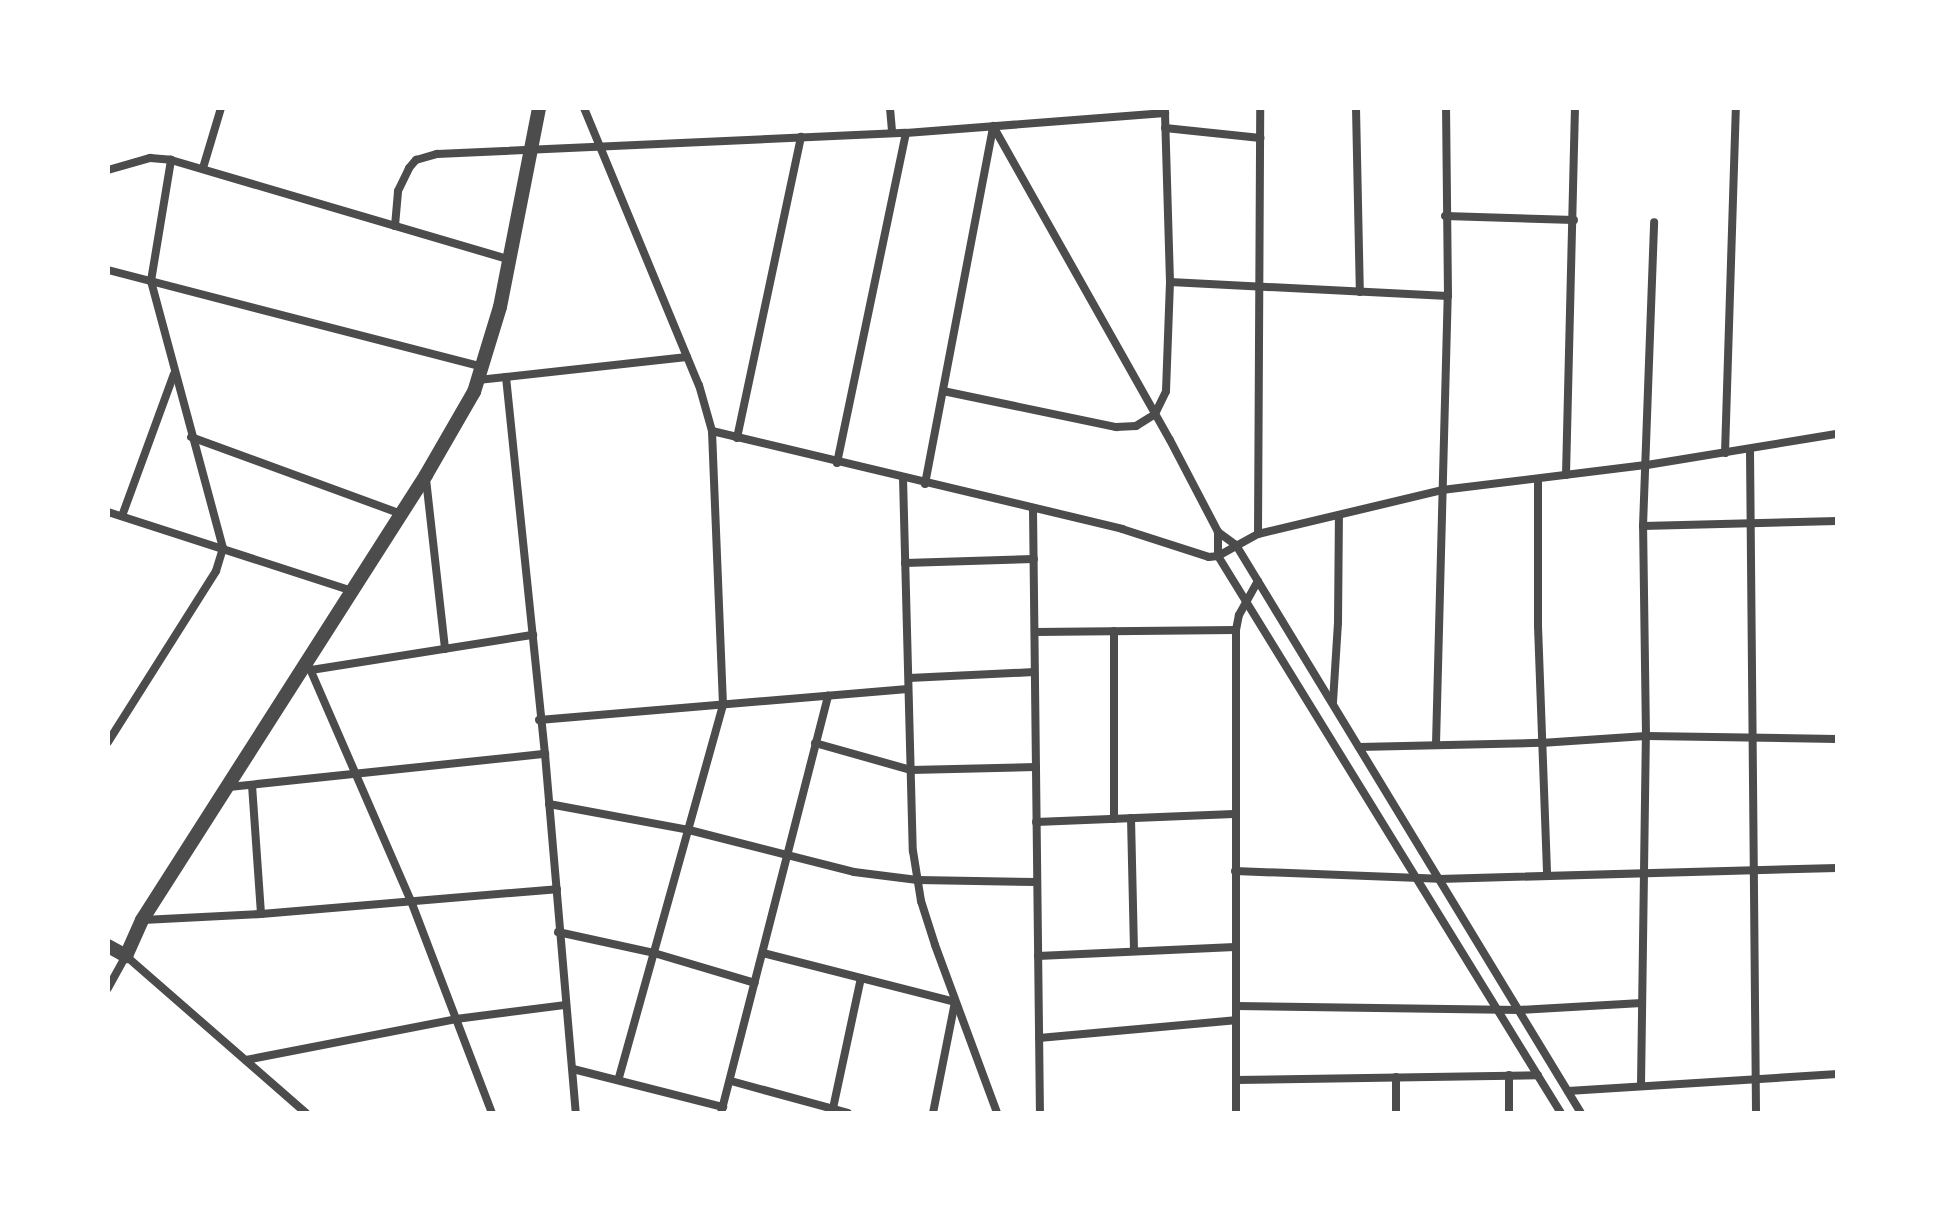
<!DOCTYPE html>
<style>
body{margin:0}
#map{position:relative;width:1945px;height:1221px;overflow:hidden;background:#fff;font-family:"Open Sans",sans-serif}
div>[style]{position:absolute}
.minor>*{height:8px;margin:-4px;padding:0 4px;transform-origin:4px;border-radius:4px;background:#4c4c4c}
.tertiary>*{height:14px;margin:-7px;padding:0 7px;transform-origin:7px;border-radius:7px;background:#4c4c4c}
span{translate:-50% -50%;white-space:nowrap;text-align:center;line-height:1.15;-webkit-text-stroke:6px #fff;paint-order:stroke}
.frame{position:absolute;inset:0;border:110px solid #fff;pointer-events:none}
</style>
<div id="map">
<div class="minor">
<i style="left:584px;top:108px;width:300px;rotate:67.5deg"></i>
<i style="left:699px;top:385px;width:48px;rotate:74.2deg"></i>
<i style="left:712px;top:431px;width:274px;rotate:87.7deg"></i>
<i style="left:723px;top:705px;width:389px;rotate:105.6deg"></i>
<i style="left:890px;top:108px;width:25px;rotate:85deg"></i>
<i style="left:1356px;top:108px;width:184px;rotate:88.8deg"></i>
<i style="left:993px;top:126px;width:360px;rotate:60.6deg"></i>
<i style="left:1170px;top:440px;width:104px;rotate:62.4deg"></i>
<i style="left:1218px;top:532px;width:24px;rotate:90deg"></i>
<i style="left:1218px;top:556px;width:654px;rotate:58.38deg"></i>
<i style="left:1165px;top:128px;width:96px;rotate:6deg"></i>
<i style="left:203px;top:168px;width:63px;rotate:-73.3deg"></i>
<i style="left:108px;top:170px;width:44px;rotate:-15.9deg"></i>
<i style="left:150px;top:158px;width:21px;rotate:5deg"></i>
<i style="left:171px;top:160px;width:353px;rotate:16.4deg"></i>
<i style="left:1445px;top:216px;width:129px;rotate:1.8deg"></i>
<i style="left:395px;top:226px;width:35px;rotate:-85deg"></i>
<i style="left:398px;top:191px;width:25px;rotate:-64deg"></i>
<i style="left:409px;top:168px;width:11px;rotate:-49deg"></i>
<i style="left:416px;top:160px;width:22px;rotate:-16deg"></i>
<i style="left:437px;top:154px;width:469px;rotate:-2.6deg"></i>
<i style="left:906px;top:133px;width:260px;rotate:-4.4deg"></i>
<i style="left:108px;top:270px;width:384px;rotate:14.5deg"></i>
<i style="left:1170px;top:282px;width:278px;rotate:2.9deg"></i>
<i style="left:506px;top:377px;width:182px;rotate:-6.3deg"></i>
<i style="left:478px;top:380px;width:28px;rotate:-6deg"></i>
<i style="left:506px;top:377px;width:379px;rotate:84.1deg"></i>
<i style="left:545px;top:754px;width:360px;rotate:85.1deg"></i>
<i style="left:943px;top:391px;width:177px;rotate:11.8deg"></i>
<i style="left:1116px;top:427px;width:20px;rotate:-3deg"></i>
<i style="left:1136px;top:426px;width:22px;rotate:-32deg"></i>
<i style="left:1155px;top:414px;width:25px;rotate:-64deg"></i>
<i style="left:1166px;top:391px;width:109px;rotate:-87.9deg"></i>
<i style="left:1170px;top:282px;width:173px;rotate:-91.7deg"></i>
<i style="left:712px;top:431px;width:422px;rotate:13.4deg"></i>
<i style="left:1122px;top:529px;width:91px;rotate:17.8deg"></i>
<i style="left:1209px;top:557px;width:9px;rotate:-6deg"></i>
<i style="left:1218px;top:556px;width:46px;rotate:-28.8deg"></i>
<i style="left:1258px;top:534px;width:189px;rotate:-13.4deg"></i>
<i style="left:1442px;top:490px;width:207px;rotate:-7deg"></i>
<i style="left:1647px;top:465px;width:193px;rotate:-9.3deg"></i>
<i style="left:191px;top:437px;width:224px;rotate:20.1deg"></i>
<i style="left:737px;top:438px;width:308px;rotate:-78deg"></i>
<i style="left:1750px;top:450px;width:663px;rotate:89.48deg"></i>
<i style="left:1725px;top:453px;width:345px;rotate:-88.2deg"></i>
<i style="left:837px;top:463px;width:337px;rotate:-78.2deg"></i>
<i style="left:1566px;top:475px;width:367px;rotate:-88.6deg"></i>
<i style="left:903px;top:478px;width:373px;rotate:88.5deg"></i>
<i style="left:913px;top:851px;width:51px;rotate:80.9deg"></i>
<i style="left:921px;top:901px;width:46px;rotate:72.3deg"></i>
<i style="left:935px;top:945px;width:179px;rotate:69.7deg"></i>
<i style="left:426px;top:479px;width:171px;rotate:83.6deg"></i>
<i style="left:1538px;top:479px;width:147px;rotate:90deg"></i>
<i style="left:1538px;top:626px;width:250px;rotate:87.9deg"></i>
<i style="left:925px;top:484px;width:363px;rotate:-79.2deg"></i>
<i style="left:1033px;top:509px;width:604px;rotate:89.34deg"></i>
<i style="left:108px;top:512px;width:256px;rotate:17.9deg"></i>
<i style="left:122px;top:516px;width:151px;rotate:-69.9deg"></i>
<i style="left:1643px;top:526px;width:194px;rotate:-1.5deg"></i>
<i style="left:1218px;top:532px;width:22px;rotate:36deg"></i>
<i style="left:1236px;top:545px;width:665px;rotate:58.73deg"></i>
<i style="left:1258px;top:534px;width:426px;rotate:-89.7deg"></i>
<i style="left:905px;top:563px;width:129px;rotate:-1.8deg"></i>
<i style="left:1035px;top:632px;width:201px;rotate:-0.6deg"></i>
<i style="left:307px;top:662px;width:261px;rotate:66.5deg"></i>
<i style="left:411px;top:901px;width:227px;rotate:69.1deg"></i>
<i style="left:311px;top:670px;width:225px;rotate:-9deg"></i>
<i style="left:909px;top:678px;width:125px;rotate:-2.7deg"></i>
<i style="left:1333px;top:702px;width:79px;rotate:-86.4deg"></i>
<i style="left:1338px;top:623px;width:108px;rotate:-89.5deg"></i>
<i style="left:539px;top:720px;width:370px;rotate:-4.8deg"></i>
<i style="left:108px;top:742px;width:202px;rotate:-57.7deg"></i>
<i style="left:216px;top:571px;width:24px;rotate:-73deg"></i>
<i style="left:223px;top:548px;width:277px;rotate:-105.1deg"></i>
<i style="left:151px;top:281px;width:123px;rotate:-80.6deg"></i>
<i style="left:815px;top:743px;width:100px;rotate:15.7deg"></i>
<i style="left:911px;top:770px;width:125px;rotate:-1.4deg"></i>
<i style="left:1436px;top:744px;width:448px;rotate:-88.5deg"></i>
<i style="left:1448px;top:296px;width:188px;rotate:-90.6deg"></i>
<i style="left:1359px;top:747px;width:182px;rotate:-1.3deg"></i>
<i style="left:1541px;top:743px;width:105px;rotate:-3.8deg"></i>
<i style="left:1646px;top:736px;width:191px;rotate:0.9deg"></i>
<i style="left:252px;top:785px;width:129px;rotate:86deg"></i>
<i style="left:229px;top:787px;width:318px;rotate:-6deg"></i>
<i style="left:549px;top:804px;width:142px;rotate:10.5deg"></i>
<i style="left:689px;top:830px;width:170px;rotate:14.3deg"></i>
<i style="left:854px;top:872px;width:64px;rotate:7.1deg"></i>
<i style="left:918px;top:880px;width:119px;rotate:1deg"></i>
<i style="left:1131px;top:818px;width:133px;rotate:88.7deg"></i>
<i style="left:1114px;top:819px;width:188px;rotate:-90deg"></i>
<i style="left:1036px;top:822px;width:198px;rotate:-2.3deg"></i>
<i style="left:1235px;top:871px;width:204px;rotate:2.2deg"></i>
<i style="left:1439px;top:879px;width:398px;rotate:-1.6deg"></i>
<i style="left:143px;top:920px;width:118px;rotate:-2.9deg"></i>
<i style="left:261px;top:914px;width:297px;rotate:-4.8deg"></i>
<i style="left:558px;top:932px;width:98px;rotate:12.3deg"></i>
<i style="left:654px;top:953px;width:105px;rotate:16.5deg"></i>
<i style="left:763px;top:953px;width:198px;rotate:14.3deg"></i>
<i style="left:955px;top:1002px;width:113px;rotate:101.2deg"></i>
<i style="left:1038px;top:956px;width:197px;rotate:-2.6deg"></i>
<i style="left:108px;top:988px;width:37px;rotate:-61deg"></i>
<i style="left:126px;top:956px;width:239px;rotate:41.1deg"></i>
<i style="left:1236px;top:1006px;width:283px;rotate:0.8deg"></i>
<i style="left:1519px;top:1010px;width:123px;rotate:-3.3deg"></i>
<i style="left:1039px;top:1038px;width:197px;rotate:-5.2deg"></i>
<i style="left:246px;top:1060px;width:214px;rotate:-11deg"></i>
<i style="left:456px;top:1019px;width:111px;rotate:-7.3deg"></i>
<i style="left:573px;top:1069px;width:155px;rotate:14.2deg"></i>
<i style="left:1509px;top:1075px;width:38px;rotate:90deg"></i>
<i style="left:1396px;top:1077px;width:36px;rotate:90deg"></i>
<i style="left:1236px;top:1080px;width:302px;rotate:-0.9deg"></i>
<i style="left:731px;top:1081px;width:121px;rotate:15.3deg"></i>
<i style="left:1641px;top:1086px;width:350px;rotate:-89.2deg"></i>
<i style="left:1646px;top:736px;width:210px;rotate:-90.8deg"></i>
<i style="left:1643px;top:526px;width:304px;rotate:-87.9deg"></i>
<i style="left:1568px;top:1091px;width:270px;rotate:-3.6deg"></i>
<i style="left:721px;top:1113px;width:431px;rotate:-75.6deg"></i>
<i style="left:832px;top:1113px;width:138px;rotate:-77.9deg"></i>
<i style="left:1236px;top:1113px;width:483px;rotate:-90deg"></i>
<i style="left:1236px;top:630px;width:15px;rotate:-79deg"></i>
<i style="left:1239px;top:615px;width:39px;rotate:-61deg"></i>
</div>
<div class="tertiary">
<i style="left:108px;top:946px;width:21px;rotate:29deg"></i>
<i style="left:126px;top:956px;width:39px;rotate:-66deg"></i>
<i style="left:142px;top:920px;width:528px;rotate:-57.45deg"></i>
<i style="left:426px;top:475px;width:96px;rotate:-60deg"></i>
<i style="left:474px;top:392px;width:89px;rotate:-73deg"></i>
<i style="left:500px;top:307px;width:203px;rotate:-78.9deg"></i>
</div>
<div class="frame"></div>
</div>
